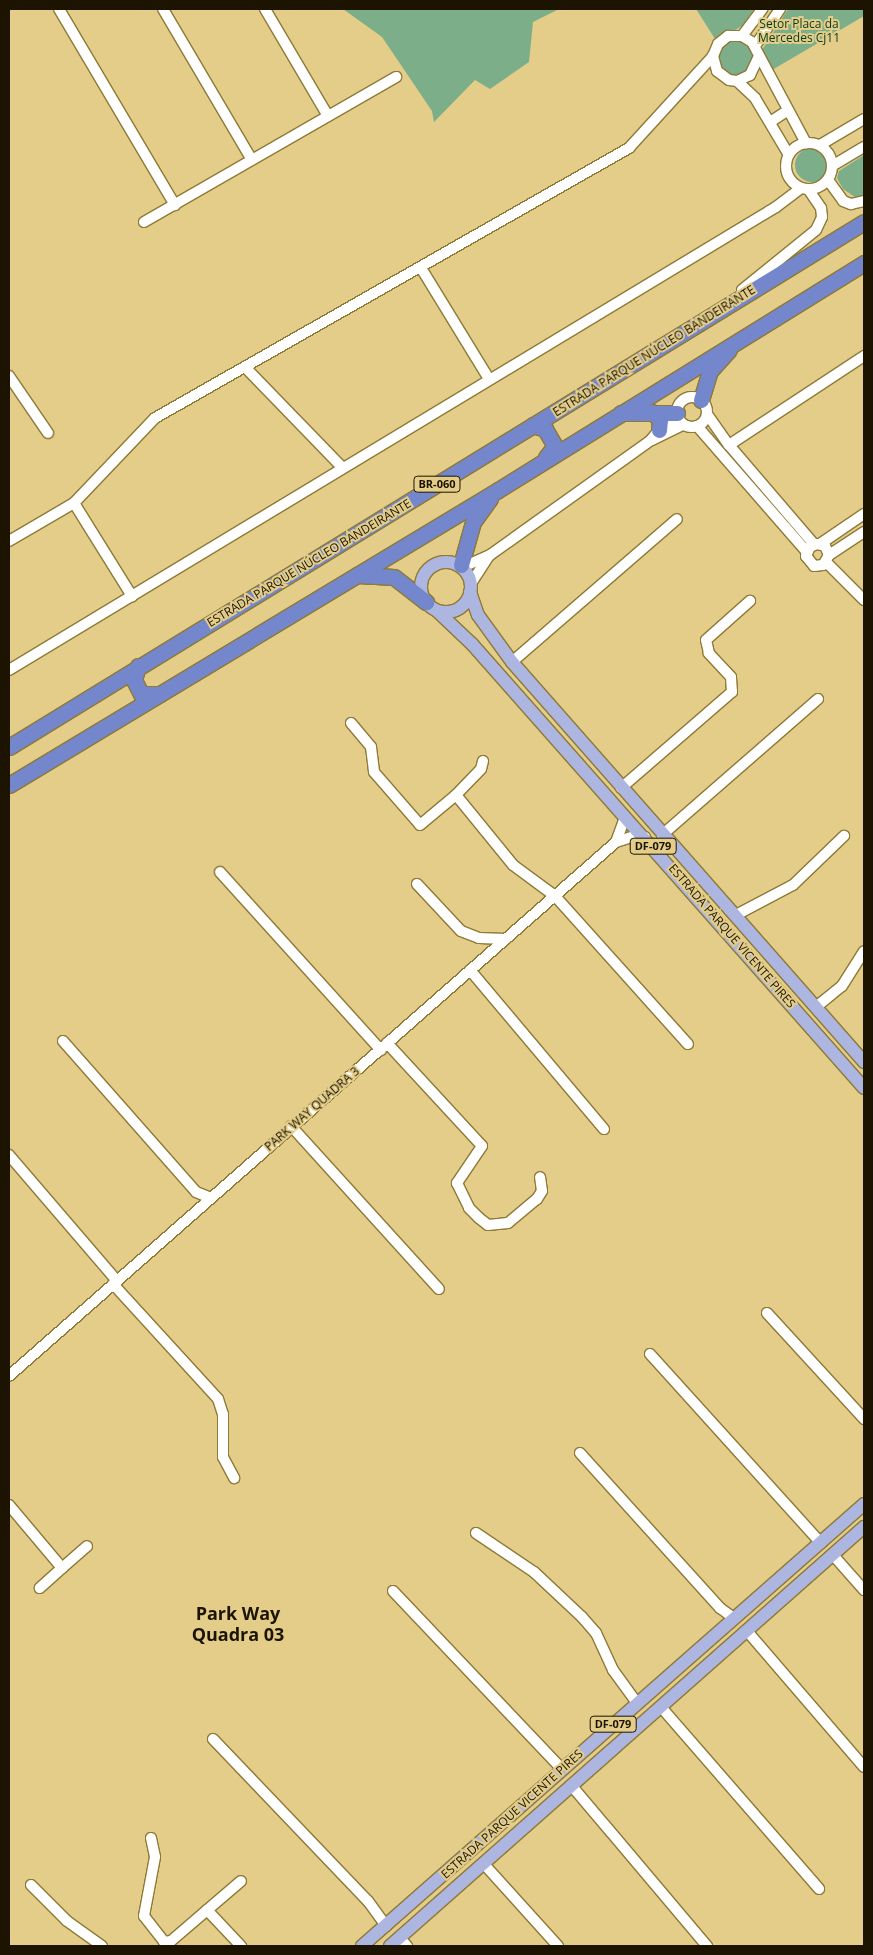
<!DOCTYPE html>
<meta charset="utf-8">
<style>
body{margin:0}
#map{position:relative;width:873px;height:1955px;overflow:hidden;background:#e3cd89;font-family:"Open Sans",sans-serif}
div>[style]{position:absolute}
.green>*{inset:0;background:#7cae89}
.round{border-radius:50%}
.roads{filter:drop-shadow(1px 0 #8e7936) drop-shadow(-1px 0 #8e7936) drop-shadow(0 1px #8e7936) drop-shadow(0 -1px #8e7936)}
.minor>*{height:10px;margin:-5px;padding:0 5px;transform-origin:5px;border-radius:5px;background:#fff}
.minor>.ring{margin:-5px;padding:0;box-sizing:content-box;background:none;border:10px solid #fff;border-radius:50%}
.major>*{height:12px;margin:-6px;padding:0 6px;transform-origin:6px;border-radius:6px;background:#acb6e0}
.major>.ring{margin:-6px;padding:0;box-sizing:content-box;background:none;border:12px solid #acb6e0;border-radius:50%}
.highway>*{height:15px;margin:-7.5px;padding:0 7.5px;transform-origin:7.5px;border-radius:7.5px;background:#7486cc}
span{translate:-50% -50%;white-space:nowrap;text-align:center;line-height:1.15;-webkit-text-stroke:4px #e3cd89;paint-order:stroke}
.shield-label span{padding:1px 4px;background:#e3cd89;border:1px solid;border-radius:4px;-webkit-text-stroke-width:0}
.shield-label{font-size:11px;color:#1c1400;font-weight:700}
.park-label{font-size:12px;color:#053a1b}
.street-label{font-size:12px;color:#1c1400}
.district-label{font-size:18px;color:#1c1400;font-weight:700}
.frame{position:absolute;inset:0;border:10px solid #1c1400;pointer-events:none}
</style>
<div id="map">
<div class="green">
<i style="clip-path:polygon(343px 9px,559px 9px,533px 22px,529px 62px,490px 89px,475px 80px,434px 122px,432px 111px,382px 37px)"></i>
<i style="clip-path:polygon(696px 9px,754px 9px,743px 25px,717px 42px)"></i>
<i style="clip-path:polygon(788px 9px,864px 9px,864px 16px,772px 70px,762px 56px,762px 50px)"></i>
<i class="round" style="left:718px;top:40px;width:36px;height:36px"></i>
<i class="round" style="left:795px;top:148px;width:34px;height:34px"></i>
<i style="clip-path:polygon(864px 155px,864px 195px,855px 197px,843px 189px,837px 178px,839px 171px)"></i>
</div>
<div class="roads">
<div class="minor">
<i style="left:59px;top:9px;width:228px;rotate:59.4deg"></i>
<i style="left:163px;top:9px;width:175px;rotate:59.5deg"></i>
<i style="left:265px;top:9px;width:124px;rotate:59.5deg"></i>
<i style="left:742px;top:36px;width:34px;rotate:-53deg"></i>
<i style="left:755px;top:46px;width:45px;rotate:-56deg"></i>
<i style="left:758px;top:58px;width:19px;rotate:115deg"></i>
<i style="left:750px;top:75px;width:14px;rotate:155deg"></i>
<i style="left:737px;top:81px;width:8px;rotate:-173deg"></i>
<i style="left:729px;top:80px;width:15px;rotate:-143deg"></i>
<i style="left:717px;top:71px;width:16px;rotate:-105deg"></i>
<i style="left:713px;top:56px;width:13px;rotate:-67deg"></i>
<i style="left:718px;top:44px;width:13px;rotate:-39deg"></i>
<i style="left:728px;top:36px;width:14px"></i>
<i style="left:742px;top:36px;width:12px;rotate:31deg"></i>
<i style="left:752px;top:42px;width:115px;rotate:61.9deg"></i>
<i style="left:737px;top:81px;width:25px;rotate:43deg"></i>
<i style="left:755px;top:98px;width:66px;rotate:59.2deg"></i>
<i style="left:770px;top:122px;width:20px;rotate:-33deg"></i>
<i class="ring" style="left:786px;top:143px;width:36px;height:36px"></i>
<i style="left:820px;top:145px;width:51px;rotate:-30.6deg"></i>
<i style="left:832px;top:166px;width:37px;rotate:-31deg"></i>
<i style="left:828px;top:180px;width:26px;rotate:54deg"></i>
<i style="left:843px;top:201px;width:9px;rotate:21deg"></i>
<i style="left:851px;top:204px;width:13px;rotate:-13deg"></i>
<i style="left:144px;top:222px;width:291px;rotate:-29.9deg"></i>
<i style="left:421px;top:268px;width:130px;rotate:58.5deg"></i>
<i style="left:742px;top:290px;width:95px;rotate:-39deg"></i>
<i style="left:816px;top:230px;width:14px;rotate:-65deg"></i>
<i style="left:822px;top:217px;width:9px;rotate:-96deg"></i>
<i style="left:821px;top:208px;width:23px;rotate:-124deg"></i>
<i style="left:245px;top:367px;width:139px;rotate:45.9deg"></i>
<i style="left:9px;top:376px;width:69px;rotate:55.6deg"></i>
<i class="ring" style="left:677px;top:397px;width:20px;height:20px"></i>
<i style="left:707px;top:414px;width:38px;rotate:55deg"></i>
<i style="left:729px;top:445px;width:130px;rotate:49.4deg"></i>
<i style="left:697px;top:426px;width:167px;rotate:48.9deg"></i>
<i style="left:652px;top:440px;width:34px;rotate:-26deg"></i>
<i style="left:729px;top:445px;width:162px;rotate:-33.4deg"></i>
<i style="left:74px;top:503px;width:110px;rotate:58.1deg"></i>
<i style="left:9px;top:541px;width:75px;rotate:-30.3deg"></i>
<i style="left:74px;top:503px;width:117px;rotate:-46.4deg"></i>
<i style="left:155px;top:418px;width:546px;rotate:-29.67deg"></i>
<i style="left:629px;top:148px;width:125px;rotate:-47.6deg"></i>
<i style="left:820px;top:544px;width:53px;rotate:-34.3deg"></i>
<i style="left:829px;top:555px;width:10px;rotate:-114deg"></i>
<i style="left:825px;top:546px;width:8px;rotate:-166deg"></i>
<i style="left:817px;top:544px;width:8px;rotate:157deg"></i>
<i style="left:810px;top:547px;width:10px;rotate:114deg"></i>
<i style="left:806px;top:556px;width:13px;rotate:51deg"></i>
<i style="left:814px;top:566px;width:9px;rotate:-6deg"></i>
<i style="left:823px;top:565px;width:12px;rotate:-59deg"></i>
<i style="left:829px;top:555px;width:42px;rotate:-33.3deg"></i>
<i style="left:826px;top:562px;width:54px;rotate:45deg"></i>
<i style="left:463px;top:567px;width:30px;rotate:-24deg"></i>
<i style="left:490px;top:555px;width:198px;rotate:-35.5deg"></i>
<i style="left:651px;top:440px;width:13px;rotate:-51deg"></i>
<i style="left:659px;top:430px;width:23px;rotate:-34deg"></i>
<i style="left:470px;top:585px;width:35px;rotate:-57deg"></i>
<i style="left:512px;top:662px;width:218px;rotate:-40.9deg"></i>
<i style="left:9px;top:670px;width:896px;rotate:-31.12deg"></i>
<i style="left:776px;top:207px;width:31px;rotate:-37deg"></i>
<i style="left:351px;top:723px;width:31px;rotate:50deg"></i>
<i style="left:371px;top:747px;width:25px;rotate:83deg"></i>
<i style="left:374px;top:772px;width:70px;rotate:49deg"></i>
<i style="left:420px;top:825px;width:47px;rotate:-39.8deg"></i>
<i style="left:483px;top:761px;width:8px;rotate:104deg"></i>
<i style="left:481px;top:769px;width:36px;rotate:134deg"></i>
<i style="left:456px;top:795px;width:90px;rotate:50.8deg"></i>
<i style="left:513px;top:865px;width:52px;rotate:36.4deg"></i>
<i style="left:555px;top:896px;width:199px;rotate:48.1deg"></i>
<i style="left:621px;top:788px;width:147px;rotate:-40.9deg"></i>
<i style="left:732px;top:692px;width:15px;rotate:-94deg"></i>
<i style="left:731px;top:677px;width:33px;rotate:-133deg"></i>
<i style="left:709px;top:653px;width:13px;rotate:-103deg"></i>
<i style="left:706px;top:640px;width:59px;rotate:-41.6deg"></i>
<i style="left:662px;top:835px;width:207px;rotate:-41.1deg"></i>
<i style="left:616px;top:842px;width:27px;rotate:-70deg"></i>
<i style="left:220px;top:872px;width:240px;rotate:47.9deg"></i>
<i style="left:417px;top:884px;width:64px;rotate:46.9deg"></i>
<i style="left:461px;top:931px;width:19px;rotate:21deg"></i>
<i style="left:479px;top:938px;width:27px;rotate:2deg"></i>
<i style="left:736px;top:915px;width:64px;rotate:-27.8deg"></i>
<i style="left:793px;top:885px;width:71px;rotate:-43.9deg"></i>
<i style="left:470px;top:970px;width:208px;rotate:49.9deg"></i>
<i style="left:816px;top:1007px;width:33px;rotate:-39deg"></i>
<i style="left:842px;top:986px;width:41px;rotate:-57.8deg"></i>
<i style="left:63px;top:1041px;width:201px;rotate:48.6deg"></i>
<i style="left:196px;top:1192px;width:16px;rotate:22deg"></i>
<i style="left:387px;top:1043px;width:140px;rotate:47.3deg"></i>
<i style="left:482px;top:1146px;width:45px;rotate:124deg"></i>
<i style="left:457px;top:1183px;width:28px;rotate:64deg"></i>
<i style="left:469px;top:1208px;width:14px;rotate:45deg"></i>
<i style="left:479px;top:1218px;width:11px;rotate:38deg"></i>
<i style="left:488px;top:1225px;width:20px;rotate:-6deg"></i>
<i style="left:508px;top:1223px;width:38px;rotate:-40deg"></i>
<i style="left:537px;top:1199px;width:9px;rotate:-58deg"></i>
<i style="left:542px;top:1191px;width:14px;rotate:-98deg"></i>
<i style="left:291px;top:1126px;width:220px;rotate:47.8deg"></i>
<i style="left:9px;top:1155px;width:166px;rotate:49.4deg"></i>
<i style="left:113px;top:1284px;width:156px;rotate:47.6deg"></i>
<i style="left:218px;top:1399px;width:16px;rotate:72deg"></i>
<i style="left:223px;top:1414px;width:43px;rotate:90deg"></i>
<i style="left:223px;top:1457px;width:24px;rotate:62deg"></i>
<i style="left:767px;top:1313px;width:144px;rotate:47.5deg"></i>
<i style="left:650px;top:1354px;width:255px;rotate:47.9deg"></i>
<i style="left:9px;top:1376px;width:808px;rotate:-41.34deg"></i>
<i style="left:616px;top:842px;width:19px;rotate:-18deg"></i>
<i style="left:634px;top:836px;width:11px;rotate:5deg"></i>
<i style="left:580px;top:1453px;width:209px;rotate:47.9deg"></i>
<i style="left:720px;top:1608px;width:17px;rotate:36deg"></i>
<i style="left:9px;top:1505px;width:82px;rotate:49.9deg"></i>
<i style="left:62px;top:1568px;width:30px;rotate:138deg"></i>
<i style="left:476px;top:1533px;width:70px;rotate:33.9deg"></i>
<i style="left:534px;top:1572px;width:66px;rotate:43.2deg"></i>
<i style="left:582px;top:1617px;width:21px;rotate:49deg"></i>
<i style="left:596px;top:1633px;width:41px;rotate:65.3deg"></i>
<i style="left:613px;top:1670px;width:41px;rotate:54deg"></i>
<i style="left:833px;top:1555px;width:47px;rotate:48.5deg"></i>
<i style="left:62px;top:1568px;width:33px;rotate:-41deg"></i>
<i style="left:393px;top:1591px;width:245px;rotate:46.5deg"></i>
<i style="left:747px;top:1631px;width:179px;rotate:49.3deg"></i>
<i style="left:661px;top:1707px;width:241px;rotate:49deg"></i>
<i style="left:213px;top:1739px;width:224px;rotate:46.3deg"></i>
<i style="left:368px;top:1901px;width:31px;rotate:54deg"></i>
<i style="left:571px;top:1785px;width:211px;rotate:49.8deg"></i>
<i style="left:151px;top:1838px;width:19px;rotate:78deg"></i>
<i style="left:155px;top:1857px;width:60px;rotate:100.6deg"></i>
<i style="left:144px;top:1916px;width:33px;rotate:52deg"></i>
<i style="left:164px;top:1942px;width:7px;rotate:-8deg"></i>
<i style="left:171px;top:1941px;width:92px;rotate:-40.6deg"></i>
<i style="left:483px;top:1863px;width:112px;rotate:47.9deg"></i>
<i style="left:31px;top:1885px;width:51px;rotate:45deg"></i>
<i style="left:67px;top:1921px;width:43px;rotate:35.5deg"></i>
<i style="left:207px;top:1910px;width:50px;rotate:46.6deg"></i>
<i style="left:400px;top:1938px;width:11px;rotate:49deg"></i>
</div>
<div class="major">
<i class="ring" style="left:421px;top:562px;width:38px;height:38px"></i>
<i style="left:470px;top:592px;width:24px;rotate:71deg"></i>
<i style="left:478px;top:615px;width:58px;rotate:54.1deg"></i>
<i style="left:512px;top:662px;width:533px;rotate:48.65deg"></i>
<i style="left:436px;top:610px;width:50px;rotate:43.4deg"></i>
<i style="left:472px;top:644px;width:592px;rotate:48.56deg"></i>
<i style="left:362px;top:1946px;width:669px;rotate:-41.36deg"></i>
<i style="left:390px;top:1946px;width:633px;rotate:-41.48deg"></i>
</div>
<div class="highway">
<i style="left:701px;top:400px;width:30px;rotate:-73deg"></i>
<i style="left:710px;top:371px;width:28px;rotate:-48deg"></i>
<i style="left:652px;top:412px;width:11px;rotate:41deg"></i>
<i style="left:660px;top:419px;width:11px;rotate:95deg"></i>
<i style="left:621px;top:413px;width:56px"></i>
<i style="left:533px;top:425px;width:13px;rotate:18deg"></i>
<i style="left:545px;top:429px;width:20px;rotate:60deg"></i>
<i style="left:555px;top:446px;width:14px;rotate:129deg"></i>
<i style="left:461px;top:565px;width:45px;rotate:-74.4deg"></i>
<i style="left:473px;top:522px;width:29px;rotate:-54deg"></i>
<i style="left:357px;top:575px;width:37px;rotate:3deg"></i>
<i style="left:394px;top:577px;width:41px;rotate:38deg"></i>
<i style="left:138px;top:666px;width:15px;rotate:106deg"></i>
<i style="left:134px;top:680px;width:16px;rotate:63deg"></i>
<i style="left:141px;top:694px;width:19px"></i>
<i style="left:9px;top:747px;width:1003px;rotate:-31.55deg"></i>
<i style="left:9px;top:785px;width:571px;rotate:-31.1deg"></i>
<i style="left:498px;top:490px;width:431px;rotate:-31.8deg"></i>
</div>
</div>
<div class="shield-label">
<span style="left:437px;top:484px">BR-060</span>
<span style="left:653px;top:846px">DF-079</span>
<span style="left:613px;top:1724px">DF-079</span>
</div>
<div class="park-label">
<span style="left:799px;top:31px">Setor Placa da<br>Mercedes Cj11</span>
</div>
<div class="street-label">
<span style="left:654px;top:351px;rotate:-32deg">ESTRADA PARQUE NÚCLEO BANDEIRANTE</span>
<span style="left:309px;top:563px;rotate:-31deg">ESTRADA PARQUE NÚCLEO BANDEIRANTE</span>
<span style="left:732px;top:936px;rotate:49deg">ESTRADA PARQUE VICENTE PIRES</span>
<span style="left:312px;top:1109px;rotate:-41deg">PARK WAY QUADRA 3</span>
<span style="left:512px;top:1814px;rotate:-42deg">ESTRADA PARQUE VICENTE PIRES</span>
</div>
<div class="district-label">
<span style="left:238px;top:1624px">Park Way<br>Quadra 03</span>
</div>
<div class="frame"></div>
</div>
